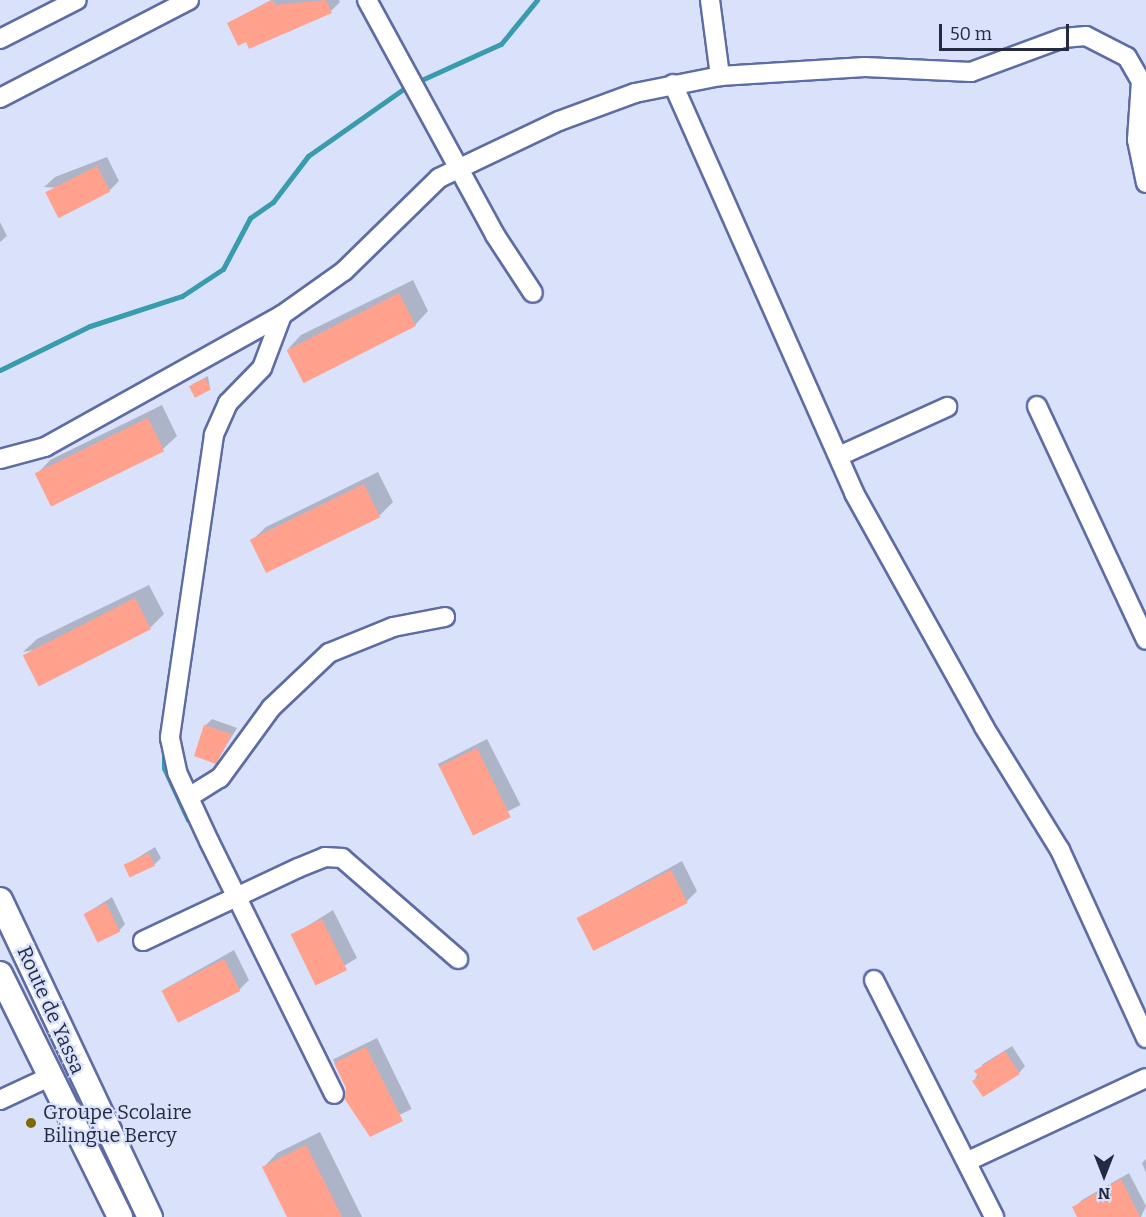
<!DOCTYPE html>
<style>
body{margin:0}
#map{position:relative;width:1146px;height:1217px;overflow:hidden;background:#dae2fb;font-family:Bitter,serif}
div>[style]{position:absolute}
.shadow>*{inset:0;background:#0003;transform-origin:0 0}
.stream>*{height:5px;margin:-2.5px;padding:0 2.5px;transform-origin:2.5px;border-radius:2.5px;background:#399bae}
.building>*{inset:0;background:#ffa18c;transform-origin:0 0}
.roads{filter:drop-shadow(2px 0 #5e6ca4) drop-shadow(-2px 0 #5e6ca4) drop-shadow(0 2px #5e6ca4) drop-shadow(0 -2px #5e6ca4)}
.minor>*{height:18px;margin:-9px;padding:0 9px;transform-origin:9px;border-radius:9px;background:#fff}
.major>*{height:24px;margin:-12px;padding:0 12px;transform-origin:12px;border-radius:12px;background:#fff}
.dots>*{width:16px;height:16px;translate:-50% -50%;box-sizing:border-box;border:3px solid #dae2fb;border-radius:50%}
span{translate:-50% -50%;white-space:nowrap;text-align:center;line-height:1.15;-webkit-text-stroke:4.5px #dae2fb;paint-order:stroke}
.street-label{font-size:20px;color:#242a42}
.poi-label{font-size:20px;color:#242a42}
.left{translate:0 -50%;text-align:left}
.north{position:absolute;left:1074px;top:1145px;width:60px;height:60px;-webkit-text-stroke:4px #dae2fb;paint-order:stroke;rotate:180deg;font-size:16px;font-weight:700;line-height:24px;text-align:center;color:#242a42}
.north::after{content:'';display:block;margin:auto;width:21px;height:27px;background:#242a42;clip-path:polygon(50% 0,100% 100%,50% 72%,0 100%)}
.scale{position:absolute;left:939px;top:24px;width:130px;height:27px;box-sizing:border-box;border:3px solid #242a42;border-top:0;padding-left:8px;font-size:18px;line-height:21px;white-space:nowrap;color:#242a42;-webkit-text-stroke:4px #dae2fb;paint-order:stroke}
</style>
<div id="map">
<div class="shadow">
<i style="clip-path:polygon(271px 0,339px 0,340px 2px,331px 11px,247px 40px,229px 23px)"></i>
<i style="clip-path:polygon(107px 157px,119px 181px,109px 191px,44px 187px,55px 177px)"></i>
<i style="clip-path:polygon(0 222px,7px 236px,0 242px)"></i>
<i style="clip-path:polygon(413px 280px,428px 311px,415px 325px,288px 349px,301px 335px)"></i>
<i style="clip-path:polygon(208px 376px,210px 389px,193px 384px)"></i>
<i style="clip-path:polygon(162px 405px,177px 436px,163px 449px,52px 506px,37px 474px,50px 460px)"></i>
<i style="clip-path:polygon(378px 472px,393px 502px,379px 516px,252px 540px,266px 527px)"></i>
<i style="clip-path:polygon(149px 585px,164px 614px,150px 628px,23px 652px,37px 639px)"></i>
<i style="clip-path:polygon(212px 719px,237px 728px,216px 762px,205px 726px)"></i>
<i style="left:487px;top:739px;width:74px;height:55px;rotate:63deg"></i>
<i style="clip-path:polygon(155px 847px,161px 858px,154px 865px,126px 865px)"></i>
<i style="clip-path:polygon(682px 861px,697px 891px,687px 901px,578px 918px)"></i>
<i style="clip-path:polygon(112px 897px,125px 924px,119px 931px,85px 914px)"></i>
<i style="clip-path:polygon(333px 910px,357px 958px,317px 983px,293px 935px)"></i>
<i style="clip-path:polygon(234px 950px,249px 980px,239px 990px,219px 1000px,163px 990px)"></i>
<i style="left:377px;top:1038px;width:79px;height:49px;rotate:64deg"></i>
<i style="clip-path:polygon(1012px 1046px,1025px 1066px,1019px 1073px,974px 1081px,983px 1064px)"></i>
<i style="clip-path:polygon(320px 1132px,362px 1217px,289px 1217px,264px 1167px,277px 1153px)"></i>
<i style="clip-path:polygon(1146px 1159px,1146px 1173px,1142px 1163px)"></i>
<i style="clip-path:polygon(1129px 1173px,1146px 1206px,1141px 1217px,1079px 1217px,1074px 1208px,1082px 1200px)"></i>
</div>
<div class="stream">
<i style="left:0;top:370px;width:100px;rotate:-26.1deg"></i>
<i style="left:90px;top:326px;width:97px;rotate:-18.1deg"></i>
<i style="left:182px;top:296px;width:49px;rotate:-33.4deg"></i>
<i style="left:223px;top:269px;width:58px;rotate:-62.1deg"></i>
<i style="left:250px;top:218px;width:28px;rotate:-35deg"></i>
<i style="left:273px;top:202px;width:58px;rotate:-52.7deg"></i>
<i style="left:308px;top:156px;width:120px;rotate:-35.1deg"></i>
<i style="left:406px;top:87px;width:104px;rotate:-24.4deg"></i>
<i style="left:501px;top:44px;width:57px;rotate:-50.7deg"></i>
<i style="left:164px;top:746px;width:22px;rotate:90deg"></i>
<i style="left:164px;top:768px;width:57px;rotate:65.2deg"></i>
</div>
<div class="building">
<i style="clip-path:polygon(272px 0,276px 5px,326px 0,332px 13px,249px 49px,246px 42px,238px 46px,227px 23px)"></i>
<i style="left:97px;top:166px;width:29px;height:58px;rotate:63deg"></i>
<i style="left:399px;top:293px;width:37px;height:126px;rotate:63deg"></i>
<i style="left:205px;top:378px;width:13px;height:18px;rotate:63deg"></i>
<i style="left:148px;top:418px;width:37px;height:126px;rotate:64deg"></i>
<i style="left:364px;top:484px;width:37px;height:127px;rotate:64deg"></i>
<i style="left:135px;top:598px;width:35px;height:126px;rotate:63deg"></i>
<i style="clip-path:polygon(204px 725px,232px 734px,216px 764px,194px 756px)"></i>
<i style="left:477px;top:748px;width:77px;height:42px;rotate:64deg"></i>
<i style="left:149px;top:853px;width:14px;height:28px;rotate:65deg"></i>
<i style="left:671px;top:870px;width:37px;height:106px;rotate:63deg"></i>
<i style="left:106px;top:903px;width:32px;height:25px;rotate:64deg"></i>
<i style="left:322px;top:919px;width:57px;height:35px;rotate:64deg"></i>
<i style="left:224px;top:959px;width:36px;height:70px;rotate:63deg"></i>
<i style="clip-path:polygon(366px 1047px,403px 1121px,370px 1137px,344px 1098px,346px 1088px,334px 1063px)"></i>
<i style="clip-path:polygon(1005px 1051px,1020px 1074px,983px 1097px,972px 1081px,979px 1077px,974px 1071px)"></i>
<i style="clip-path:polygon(306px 1145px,342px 1217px,287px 1217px,262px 1167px)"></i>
<i style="clip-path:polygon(1121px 1179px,1140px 1217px,1077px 1217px,1072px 1207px)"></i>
</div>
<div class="roads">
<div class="minor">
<i style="left:367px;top:0;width:268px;rotate:61.4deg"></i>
<i style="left:495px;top:235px;width:69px;rotate:56.8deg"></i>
<i style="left:710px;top:0;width:77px;rotate:82.5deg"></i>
<i style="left:0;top:39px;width:86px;rotate:-26.9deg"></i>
<i style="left:673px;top:84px;width:447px;rotate:66.1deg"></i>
<i style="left:854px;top:493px;width:268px;rotate:60.9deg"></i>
<i style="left:984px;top:727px;width:145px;rotate:58.3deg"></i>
<i style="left:1060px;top:850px;width:207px;rotate:65.4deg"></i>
<i style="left:0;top:98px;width:213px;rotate:-27.4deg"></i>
<i style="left:282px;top:315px;width:57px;rotate:110.7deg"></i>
<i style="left:262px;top:368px;width:49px;rotate:134.2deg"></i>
<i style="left:228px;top:403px;width:35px;rotate:114deg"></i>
<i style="left:214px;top:435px;width:306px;rotate:98.3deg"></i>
<i style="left:170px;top:738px;width:35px;rotate:78deg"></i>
<i style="left:177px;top:772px;width:76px;rotate:65.1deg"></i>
<i style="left:209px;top:841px;width:282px;rotate:63.7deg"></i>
<i style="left:1037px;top:406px;width:258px;rotate:65deg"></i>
<i style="left:839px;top:456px;width:119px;rotate:-24.4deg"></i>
<i style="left:0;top:459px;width:47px;rotate:-14.9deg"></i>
<i style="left:45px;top:447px;width:271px;rotate:-29.1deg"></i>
<i style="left:282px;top:315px;width:76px;rotate:-35.4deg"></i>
<i style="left:344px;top:271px;width:133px;rotate:-44.4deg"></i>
<i style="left:439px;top:178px;width:133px;rotate:-25.4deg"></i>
<i style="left:559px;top:121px;width:81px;rotate:-20.2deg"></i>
<i style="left:635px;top:93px;width:87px;rotate:-11.3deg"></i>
<i style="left:720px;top:76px;width:145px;rotate:-3.6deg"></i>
<i style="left:865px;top:67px;width:106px;rotate:2.7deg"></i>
<i style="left:971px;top:72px;width:98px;rotate:-20.3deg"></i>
<i style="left:1063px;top:38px;width:23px;rotate:-5deg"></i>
<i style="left:1086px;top:36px;width:46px;rotate:27.1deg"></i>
<i style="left:1127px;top:57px;width:28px;rotate:60deg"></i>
<i style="left:1141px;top:81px;width:59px;rotate:93.9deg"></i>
<i style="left:1137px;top:140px;width:44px;rotate:78.2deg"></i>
<i style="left:189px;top:797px;width:36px;rotate:-32deg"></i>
<i style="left:220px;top:778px;width:87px;rotate:-53.9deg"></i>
<i style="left:271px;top:708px;width:80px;rotate:-43.5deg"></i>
<i style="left:329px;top:653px;width:69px;rotate:-22.1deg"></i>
<i style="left:393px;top:627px;width:53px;rotate:-10.9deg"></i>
<i style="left:143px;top:941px;width:171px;rotate:-25.2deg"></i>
<i style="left:298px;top:868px;width:29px;rotate:-22deg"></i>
<i style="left:325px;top:857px;width:17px;rotate:3deg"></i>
<i style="left:342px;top:858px;width:154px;rotate:41deg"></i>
<i style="left:874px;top:980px;width:266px;rotate:63.1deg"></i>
<i style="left:0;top:1100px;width:54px;rotate:-25.1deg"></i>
<i style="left:968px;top:1161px;width:196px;rotate:-25deg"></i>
</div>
<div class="major">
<i style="left:0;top:900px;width:351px;rotate:64.7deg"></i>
<i style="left:0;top:974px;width:271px;rotate:63.7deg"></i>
</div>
</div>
<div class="dots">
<i style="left:31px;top:1123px;background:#816901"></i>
</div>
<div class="street-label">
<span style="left:51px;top:1010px;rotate:66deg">Route de Yassa</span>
</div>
<div class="poi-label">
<span class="left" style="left:43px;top:1124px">Groupe Scolaire<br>Bilingue Bercy</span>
</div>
<div class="north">N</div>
<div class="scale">50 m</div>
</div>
